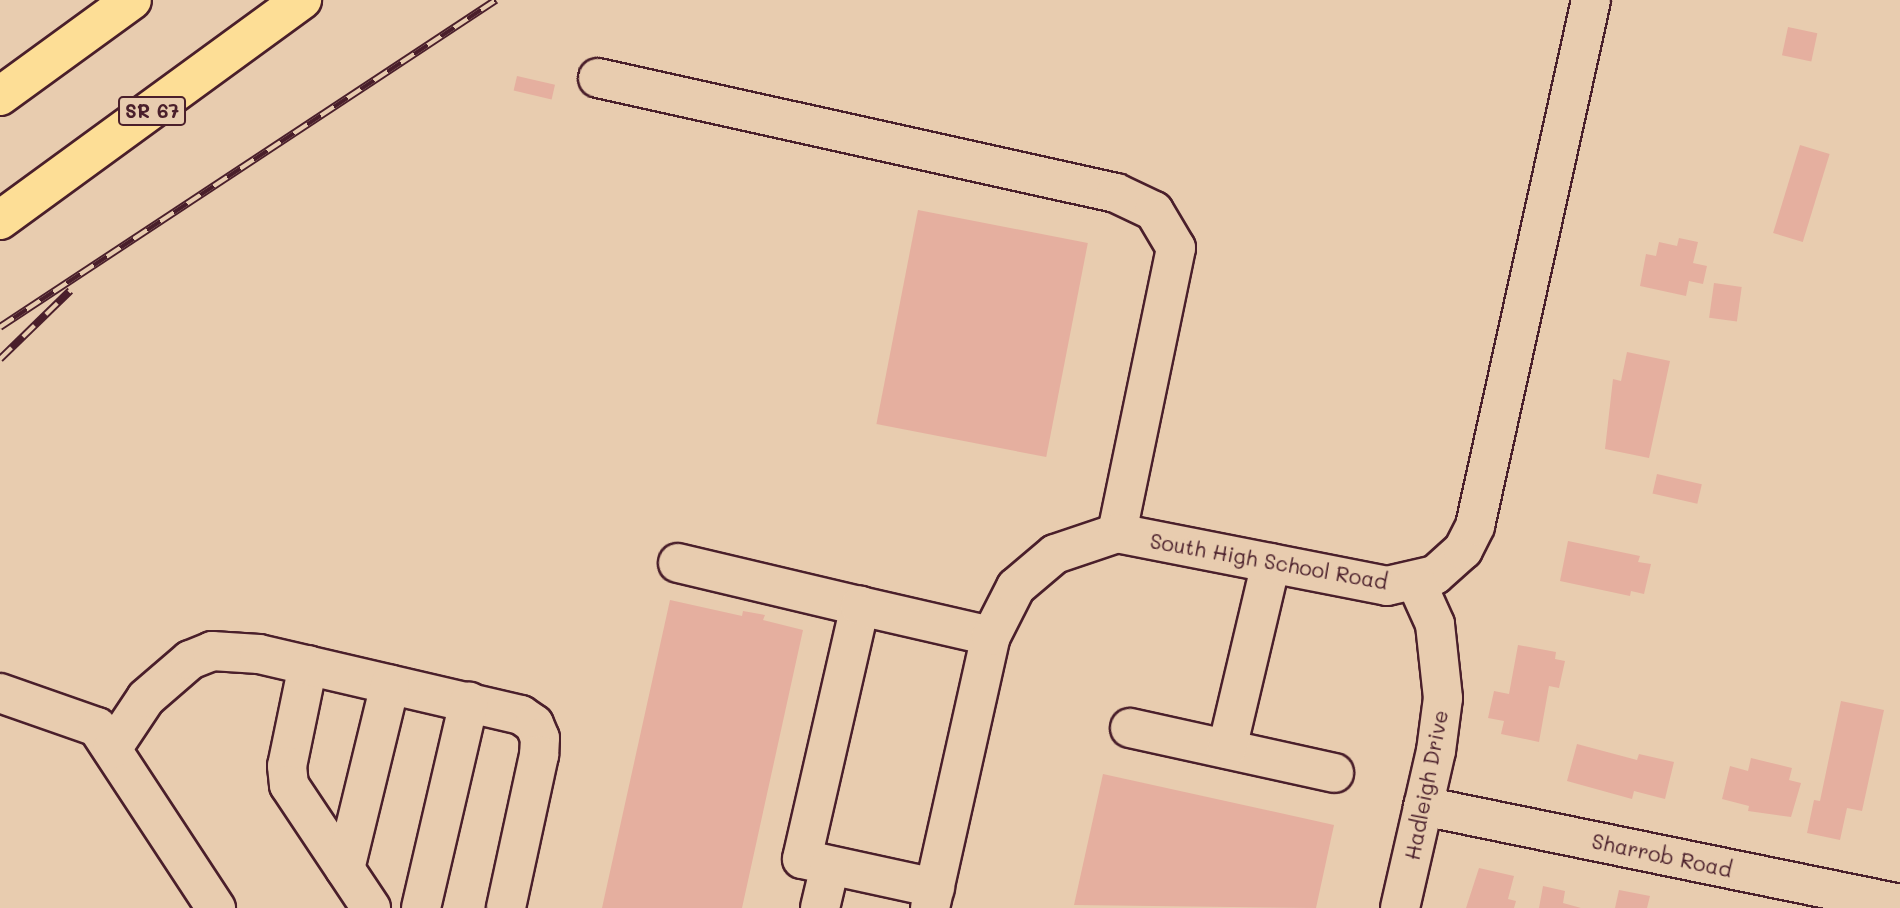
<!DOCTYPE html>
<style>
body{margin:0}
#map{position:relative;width:1900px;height:908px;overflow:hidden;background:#e8ccaf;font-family:Mali,sans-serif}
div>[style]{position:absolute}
.building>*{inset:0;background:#e5af9f;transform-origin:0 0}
.roads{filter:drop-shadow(2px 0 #4a1f2b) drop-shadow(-2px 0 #4a1f2b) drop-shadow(0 2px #4a1f2b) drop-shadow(0 -2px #4a1f2b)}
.minor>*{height:38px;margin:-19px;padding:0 19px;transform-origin:19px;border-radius:19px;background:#e8ccaf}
.major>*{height:38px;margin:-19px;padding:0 19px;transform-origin:19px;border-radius:19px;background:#fdde96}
.rail>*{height:8px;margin-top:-4px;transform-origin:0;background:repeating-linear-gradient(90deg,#e8ccaf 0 16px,#4a1f2b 0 32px);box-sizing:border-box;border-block:2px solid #4a1f2b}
span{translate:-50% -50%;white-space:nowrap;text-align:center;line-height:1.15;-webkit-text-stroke:5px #e8ccaf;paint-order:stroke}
.shield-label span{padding:2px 5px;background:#e8ccaf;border:2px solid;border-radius:5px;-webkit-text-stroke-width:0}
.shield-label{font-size:19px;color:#4a1f2b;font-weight:700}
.street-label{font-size:21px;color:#4a1f2b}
</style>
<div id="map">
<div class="building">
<i style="left:1788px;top:27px;width:30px;height:29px;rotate:12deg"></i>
<i style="left:517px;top:76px;width:39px;height:15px;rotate:13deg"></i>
<i style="left:1800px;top:145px;width:31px;height:92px;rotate:17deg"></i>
<i style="left:918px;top:210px;width:173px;height:218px;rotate:11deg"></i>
<i style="clip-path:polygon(1679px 238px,1698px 242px,1693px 263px,1707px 266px,1703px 284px,1689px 281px,1686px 296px,1640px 286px,1646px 254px,1656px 256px,1659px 242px,1677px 246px)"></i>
<i style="left:1714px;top:283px;width:28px;height:35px;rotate:8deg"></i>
<i style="clip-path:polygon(1627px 352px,1670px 361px,1649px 458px,1605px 449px,1613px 379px,1621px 381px)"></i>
<i style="left:1657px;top:474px;width:46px;height:20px;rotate:13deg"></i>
<i style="clip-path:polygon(1568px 541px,1640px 556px,1638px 562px,1651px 564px,1644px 594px,1631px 591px,1630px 596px,1560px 581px)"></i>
<i style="clip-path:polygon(670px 600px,742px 616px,743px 611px,765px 615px,763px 620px,803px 630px,742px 908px,602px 908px)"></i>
<i style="clip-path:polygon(1518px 645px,1556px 652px,1555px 659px,1565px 661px,1559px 688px,1549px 686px,1539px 742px,1501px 734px,1504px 721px,1488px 718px,1494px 691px,1509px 694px)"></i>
<i style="clip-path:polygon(1841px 701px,1884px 710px,1862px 811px,1847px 808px,1840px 840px,1807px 833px,1814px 800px,1820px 801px)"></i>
<i style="clip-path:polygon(1577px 744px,1637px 760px,1639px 754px,1674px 762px,1665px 799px,1634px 791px,1632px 799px,1567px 781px)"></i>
<i style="clip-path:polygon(1751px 758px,1792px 768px,1789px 780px,1801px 783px,1791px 817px,1748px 811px,1749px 806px,1722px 799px,1730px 766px,1748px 771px)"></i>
<i style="clip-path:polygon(1103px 774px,1334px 825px,1316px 908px,1074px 905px)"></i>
<i style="clip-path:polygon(1479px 868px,1514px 876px,1508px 899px,1516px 901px,1514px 908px,1466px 908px)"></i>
<i style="clip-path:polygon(1543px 886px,1565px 891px,1563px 903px,1581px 908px,1539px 908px)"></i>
<i style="clip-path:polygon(1619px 890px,1650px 896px,1647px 908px,1615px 908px)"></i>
</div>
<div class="roads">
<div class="minor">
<i style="left:598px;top:78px;width:531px;rotate:12.52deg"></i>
<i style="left:1116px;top:193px;width:42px;rotate:25.3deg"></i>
<i style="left:1154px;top:211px;width:43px;rotate:59.3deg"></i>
<i style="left:1176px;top:248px;width:291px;rotate:101.7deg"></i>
<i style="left:678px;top:563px;width:187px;rotate:13.3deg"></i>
<i style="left:308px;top:665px;width:103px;rotate:101.7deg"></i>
<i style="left:287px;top:766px;width:19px;rotate:84deg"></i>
<i style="left:289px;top:785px;width:148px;rotate:56.3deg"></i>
<i style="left:0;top:693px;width:103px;rotate:19.3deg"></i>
<i style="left:97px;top:727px;width:217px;rotate:56.7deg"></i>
<i style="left:1130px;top:728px;width:209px;rotate:12.4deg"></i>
<i style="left:112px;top:749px;width:61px;rotate:-56.3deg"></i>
<i style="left:146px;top:698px;width:58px;rotate:-40.8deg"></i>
<i style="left:190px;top:660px;width:24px;rotate:-22deg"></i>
<i style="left:212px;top:651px;width:47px;rotate:3.7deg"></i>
<i style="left:259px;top:654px;width:269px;rotate:13.1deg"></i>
<i style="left:521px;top:715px;width:16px;rotate:35deg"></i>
<i style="left:534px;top:724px;width:15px;rotate:67deg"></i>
<i style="left:540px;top:738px;width:17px;rotate:93deg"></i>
<i style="left:539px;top:755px;width:157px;rotate:102.2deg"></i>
<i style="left:1227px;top:749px;width:191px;rotate:-76.7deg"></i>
<i style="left:1423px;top:806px;width:487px;rotate:11.6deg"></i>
<i style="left:345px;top:869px;width:190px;rotate:-76.3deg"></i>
<i style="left:935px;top:888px;width:136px;rotate:-167.7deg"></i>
<i style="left:802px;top:859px;width:260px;rotate:-77.1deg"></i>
<i style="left:860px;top:606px;width:134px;rotate:12.9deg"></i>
<i style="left:421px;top:908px;width:212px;rotate:-76.9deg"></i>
<i style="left:820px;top:908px;width:43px;rotate:-76.6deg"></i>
<i style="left:930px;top:908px;width:279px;rotate:-77.4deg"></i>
<i style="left:991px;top:636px;width:55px;rotate:-63deg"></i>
<i style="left:1016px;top:587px;width:51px;rotate:-40.2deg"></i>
<i style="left:1055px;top:554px;width:65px;rotate:-18.7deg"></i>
<i style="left:1117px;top:533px;width:275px;rotate:11.1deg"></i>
<i style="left:1387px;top:586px;width:49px;rotate:-12.9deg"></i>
<i style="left:1435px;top:575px;width:38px;rotate:-42deg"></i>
<i style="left:1463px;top:550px;width:27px;rotate:-63deg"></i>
<i style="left:1475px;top:526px;width:539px;rotate:-77.56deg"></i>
<i style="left:1400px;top:908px;width:161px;rotate:-77.1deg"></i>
<i style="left:1436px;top:751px;width:53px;rotate:-82.5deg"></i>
<i style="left:1443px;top:698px;width:74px;rotate:-96.2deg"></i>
<i style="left:1435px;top:624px;width:46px;rotate:-114.3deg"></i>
</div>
<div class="major">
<i style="left:0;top:96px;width:163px;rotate:-36deg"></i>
<i style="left:0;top:220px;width:374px;rotate:-36.1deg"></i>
</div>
</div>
<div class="rail">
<i style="left:0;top:327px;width:594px;rotate:-33.4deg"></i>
<i style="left:0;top:359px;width:98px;rotate:-44.2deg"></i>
</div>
<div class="shield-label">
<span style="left:152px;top:111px">SR 67</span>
</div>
<div class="street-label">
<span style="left:1269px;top:561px;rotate:10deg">South High School Road</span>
<span style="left:1426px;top:785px;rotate:-79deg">Hadleigh Drive</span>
<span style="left:1662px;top:855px;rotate:12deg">Sharrob Road</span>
</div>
</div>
